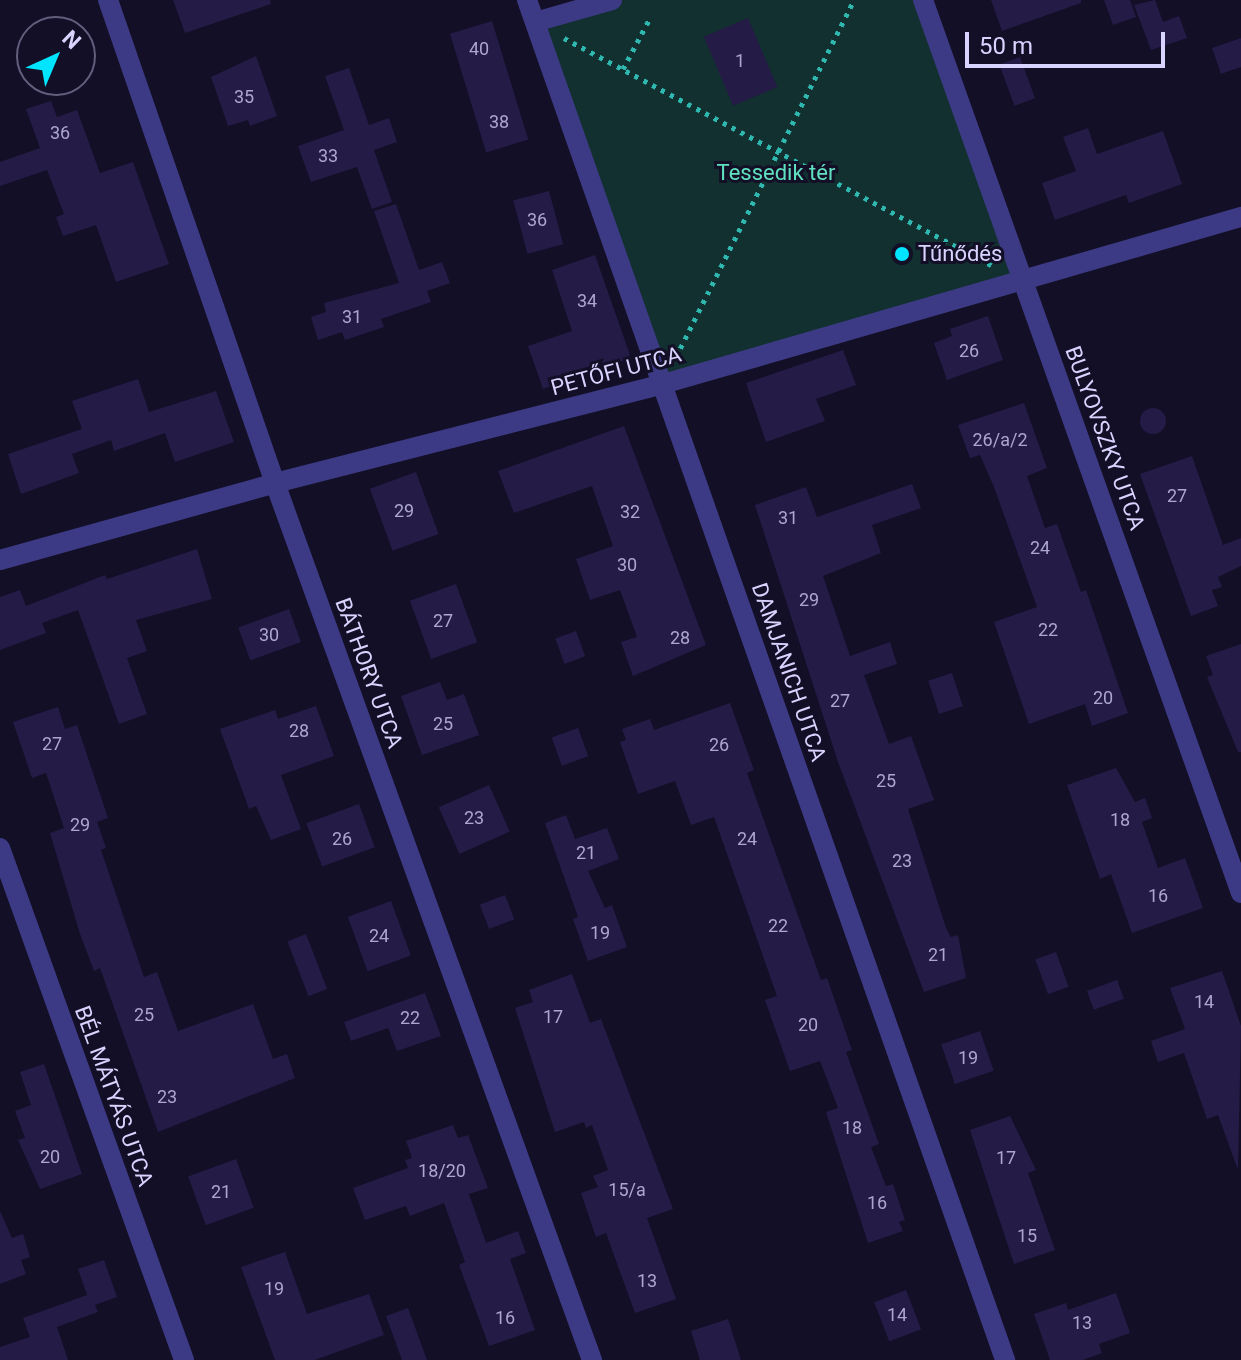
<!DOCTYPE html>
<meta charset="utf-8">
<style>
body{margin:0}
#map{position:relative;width:1241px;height:1360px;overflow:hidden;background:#130f26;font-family:Roboto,sans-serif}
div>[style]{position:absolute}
.green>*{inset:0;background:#12302f}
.building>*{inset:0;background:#241b47;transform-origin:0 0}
.round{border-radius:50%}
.path>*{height:5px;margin-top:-2.5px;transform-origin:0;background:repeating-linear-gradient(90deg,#2fb8b0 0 4px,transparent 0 10px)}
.minor>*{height:20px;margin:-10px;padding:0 10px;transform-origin:10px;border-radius:10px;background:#3d3a85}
.dots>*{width:22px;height:22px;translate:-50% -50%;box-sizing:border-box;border:4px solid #130f26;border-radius:50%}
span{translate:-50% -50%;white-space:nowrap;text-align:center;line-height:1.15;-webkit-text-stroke:6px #130f26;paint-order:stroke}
.number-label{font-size:18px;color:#aca6d1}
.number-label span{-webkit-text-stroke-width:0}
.park-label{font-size:22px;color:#5fe0c0}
.poi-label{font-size:22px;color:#d9d4ff}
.left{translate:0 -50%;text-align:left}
.street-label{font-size:22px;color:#d9d4ff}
.north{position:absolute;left:16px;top:16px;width:80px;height:80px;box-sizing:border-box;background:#130f26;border:2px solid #625e7d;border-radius:50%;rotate:44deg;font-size:22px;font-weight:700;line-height:32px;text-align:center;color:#d9d4ff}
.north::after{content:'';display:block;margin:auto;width:28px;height:36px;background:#00e5ff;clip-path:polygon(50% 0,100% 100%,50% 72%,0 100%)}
.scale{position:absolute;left:965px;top:32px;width:200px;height:36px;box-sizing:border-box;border:4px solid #d9d4ff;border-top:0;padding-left:10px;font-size:24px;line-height:28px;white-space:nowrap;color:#d9d4ff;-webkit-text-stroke:6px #130f26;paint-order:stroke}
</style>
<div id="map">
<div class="green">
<i style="clip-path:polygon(612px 0,923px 0,1024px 282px,663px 384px,535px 22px)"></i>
</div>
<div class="building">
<i style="clip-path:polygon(173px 0,270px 0,271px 4px,185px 33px)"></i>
<i style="clip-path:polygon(991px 0,1081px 0,1081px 3px,1002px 31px)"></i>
<i style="clip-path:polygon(1104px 0,1130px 0,1136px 17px,1113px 25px)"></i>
<i style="clip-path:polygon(1155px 0,1163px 22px,1179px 16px,1187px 38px,1151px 50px,1134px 5px)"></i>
<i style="left:748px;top:18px;width:75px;height:48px;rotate:67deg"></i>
<i style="left:492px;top:21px;width:124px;height:44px;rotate:73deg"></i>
<i style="clip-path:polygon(1241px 38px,1241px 67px,1221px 74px,1212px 48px)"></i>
<i style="clip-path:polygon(256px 56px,277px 116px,250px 126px,248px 120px,228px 126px,211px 77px)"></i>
<i style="left:1020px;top:57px;width:44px;height:22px;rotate:70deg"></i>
<i style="clip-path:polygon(349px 68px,369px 125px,389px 118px,397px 142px,374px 150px,392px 202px,372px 209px,357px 167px,311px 182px,298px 146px,344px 130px,325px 76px)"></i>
<i style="clip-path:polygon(51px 101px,57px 117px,77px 110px,100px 173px,133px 162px,169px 264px,116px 282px,96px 225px,63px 236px,56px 217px,64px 214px,47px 170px,0 186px,0 162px,40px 148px,26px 109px)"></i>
<i style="clip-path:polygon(1088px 128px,1097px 154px,1163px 131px,1182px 184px,1129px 203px,1126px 195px,1055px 220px,1042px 183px,1076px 171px,1063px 137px)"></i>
<i style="left:549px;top:191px;width:55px;height:37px;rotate:75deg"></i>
<i style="clip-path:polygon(396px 204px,419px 270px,442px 262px,450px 283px,427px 291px,431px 302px,381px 319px,384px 327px,345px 340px,342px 332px,318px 340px,311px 317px,326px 312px,324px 303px,399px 283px,374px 211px)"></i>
<i style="clip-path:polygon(595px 255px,631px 358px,543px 389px,528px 346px,572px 331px,552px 270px)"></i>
<i style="clip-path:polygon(988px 316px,1003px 360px,947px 380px,934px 343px,952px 336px,950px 329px)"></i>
<i style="clip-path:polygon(843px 350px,856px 385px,816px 399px,825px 421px,766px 442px,746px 383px)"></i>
<i style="clip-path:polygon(138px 379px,149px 412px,216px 391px,234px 442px,175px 462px,165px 433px,114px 451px,111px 440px,72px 454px,79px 473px,21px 494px,8px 454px,82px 429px,72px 401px)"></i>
<i style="clip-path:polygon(1024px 403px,1047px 468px,1027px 476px,1045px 528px,1057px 524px,1081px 592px,1086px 590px,1128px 713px,1092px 726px,1085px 704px,1029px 724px,994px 622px,1037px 607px,994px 487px,980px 455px,970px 458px,958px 425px)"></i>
<i class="round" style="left:1140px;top:408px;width:26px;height:26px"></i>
<i style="clip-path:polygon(624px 426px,706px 645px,633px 676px,621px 642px,637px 637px,620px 590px,590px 600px,576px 559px,613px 546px,592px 486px,514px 513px,498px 471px)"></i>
<i style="clip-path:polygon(1192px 456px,1223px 545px,1241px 538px,1241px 566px,1218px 577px,1222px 587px,1212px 590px,1218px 606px,1191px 616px,1140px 474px)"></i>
<i style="left:416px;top:472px;width:66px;height:49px;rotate:70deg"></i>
<i style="clip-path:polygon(912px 484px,921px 508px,872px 525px,881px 553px,823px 576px,850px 656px,890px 642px,897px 664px,864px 675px,889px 744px,911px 736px,934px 800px,908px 809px,946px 928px,951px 937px,958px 935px,966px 978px,924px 992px,838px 762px,755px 505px,806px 487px,817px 517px)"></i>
<i style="clip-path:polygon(197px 549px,212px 599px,136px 620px,147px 651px,127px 658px,147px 714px,119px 724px,78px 610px,42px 623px,46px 633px,0 650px,0 597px,20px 590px,26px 606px,105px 575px,107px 579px)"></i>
<i style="left:456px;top:584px;width:62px;height:49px;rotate:70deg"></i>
<i style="left:289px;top:609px;width:35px;height:54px;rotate:70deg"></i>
<i style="left:576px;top:631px;width:27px;height:22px;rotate:70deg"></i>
<i style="clip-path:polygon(1241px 644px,1241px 752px,1238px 752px,1207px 677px,1213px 675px,1206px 656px)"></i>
<i style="left:952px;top:673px;width:35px;height:25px;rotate:72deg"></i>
<i style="clip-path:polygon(440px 682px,447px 700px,464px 694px,479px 735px,422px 755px,401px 696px)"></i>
<i style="clip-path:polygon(730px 703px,754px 770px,747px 773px,821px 980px,827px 978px,852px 1050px,846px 1052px,879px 1144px,871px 1147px,886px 1186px,893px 1184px,905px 1220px,899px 1222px,903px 1231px,868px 1243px,826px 1112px,838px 1108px,820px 1061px,790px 1071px,765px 1000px,777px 996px,714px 817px,691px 825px,675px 781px,638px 794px,620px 742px,626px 740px,622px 729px,650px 719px,654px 730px)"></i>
<i style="clip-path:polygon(316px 706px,334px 756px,281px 775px,301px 829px,271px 840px,256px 806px,249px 809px,220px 729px,275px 710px,278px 719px)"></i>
<i style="clip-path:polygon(58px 707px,65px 729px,77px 725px,108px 818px,97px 822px,106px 848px,101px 850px,144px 977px,157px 972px,178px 1031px,253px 1004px,273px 1059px,287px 1054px,295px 1078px,158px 1132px,100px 968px,94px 971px,80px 934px,50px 833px,64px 828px,46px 773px,32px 778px,13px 722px)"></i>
<i style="left:578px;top:728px;width:30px;height:28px;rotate:70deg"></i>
<i style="clip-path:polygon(1116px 768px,1135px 802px,1145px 798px,1152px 818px,1142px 822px,1158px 868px,1185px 858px,1203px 908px,1132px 933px,1111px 874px,1100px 879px,1067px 785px)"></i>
<i style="left:489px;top:785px;width:51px;height:55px;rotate:66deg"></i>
<i style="left:359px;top:804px;width:46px;height:56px;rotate:70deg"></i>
<i style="clip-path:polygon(566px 815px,575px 839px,607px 828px,619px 859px,588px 871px,605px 908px,612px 905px,627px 947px,588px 961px,573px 919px,578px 917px,545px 823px)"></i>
<i style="left:505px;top:895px;width:26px;height:27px;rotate:69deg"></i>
<i style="left:391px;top:901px;width:58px;height:46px;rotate:70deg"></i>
<i style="left:306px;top:934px;width:59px;height:20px;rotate:69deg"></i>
<i style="left:1056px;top:952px;width:37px;height:22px;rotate:70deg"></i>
<i style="clip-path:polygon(1222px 971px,1241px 1026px,1238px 1170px,1218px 1115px,1207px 1119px,1184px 1053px,1158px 1062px,1151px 1041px,1185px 1029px,1170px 988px)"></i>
<i style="clip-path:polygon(572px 974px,590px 1023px,601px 1019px,673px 1209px,647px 1218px,676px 1299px,635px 1313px,606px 1233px,596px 1237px,581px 1193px,598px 1187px,593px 1176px,608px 1170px,592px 1125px,586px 1128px,584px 1122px,555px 1132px,515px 1008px,533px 1002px,529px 990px)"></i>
<i style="left:1117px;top:980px;width:20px;height:32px;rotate:70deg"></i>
<i style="clip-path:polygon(425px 993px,441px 1036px,397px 1051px,388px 1028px,351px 1041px,344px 1022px)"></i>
<i style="left:980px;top:1031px;width:42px;height:41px;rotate:71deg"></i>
<i style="clip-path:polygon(44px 1064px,82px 1174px,40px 1189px,18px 1140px,25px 1138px,15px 1111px,31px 1105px,20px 1072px)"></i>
<i style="clip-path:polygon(1010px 1116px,1036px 1170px,1028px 1173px,1055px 1250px,1014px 1264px,970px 1130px)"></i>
<i style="clip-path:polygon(453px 1125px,458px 1138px,468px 1135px,488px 1188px,469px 1194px,486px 1243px,518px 1231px,526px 1253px,510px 1259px,535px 1330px,489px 1346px,459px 1265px,465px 1262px,444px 1203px,410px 1216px,406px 1206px,365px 1220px,353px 1188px,408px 1168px,405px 1160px,412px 1158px,406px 1141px)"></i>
<i style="left:236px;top:1159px;width:52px;height:51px;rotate:70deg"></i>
<i style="clip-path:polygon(0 1211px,12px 1238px,23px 1234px,30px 1257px,21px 1260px,26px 1274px,0 1284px)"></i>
<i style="clip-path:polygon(285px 1252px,307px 1314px,369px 1294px,384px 1335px,315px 1360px,275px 1360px,241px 1267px)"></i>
<i style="clip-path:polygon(104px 1260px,117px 1297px,95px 1305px,98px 1312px,57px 1327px,68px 1360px,0 1360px,0 1347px,30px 1337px,23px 1318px,87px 1295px,78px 1269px)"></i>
<i style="left:906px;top:1290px;width:42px;height:34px;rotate:69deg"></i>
<i style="clip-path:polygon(1116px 1293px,1130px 1333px,1099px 1344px,1102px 1353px,1083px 1360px,1050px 1360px,1034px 1314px,1066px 1303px,1068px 1310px)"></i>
<i style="clip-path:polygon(408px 1308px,427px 1360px,402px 1360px,386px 1316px)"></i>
<i style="clip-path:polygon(728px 1319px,741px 1360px,700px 1360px,691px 1331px)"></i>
</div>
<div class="path">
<i style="left:564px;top:38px;width:486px;rotate:28deg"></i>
<i style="left:623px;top:69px;width:58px;rotate:-62.1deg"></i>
<i style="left:676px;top:357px;width:399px;rotate:-63.5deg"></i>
</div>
<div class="minor">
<i style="left:108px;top:0;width:511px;rotate:70.93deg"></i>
<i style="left:275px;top:483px;width:933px;rotate:70.13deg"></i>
<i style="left:527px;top:0;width:1442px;rotate:70.63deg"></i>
<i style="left:923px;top:0;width:948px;rotate:70.4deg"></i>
<i style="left:535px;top:22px;width:80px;rotate:-15.9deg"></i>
<i style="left:0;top:560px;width:286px;rotate:-15.6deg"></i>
<i style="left:275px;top:483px;width:400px;rotate:-14.3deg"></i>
<i style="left:663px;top:384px;width:602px;rotate:-16.12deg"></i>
<i style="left:0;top:848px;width:544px;rotate:70.23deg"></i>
</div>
<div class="dots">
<i style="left:902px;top:254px;background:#00e5ff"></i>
</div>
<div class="number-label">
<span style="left:479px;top:49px">40</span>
<span style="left:740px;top:61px">1</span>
<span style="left:244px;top:97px">35</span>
<span style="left:499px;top:122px">38</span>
<span style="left:60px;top:133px">36</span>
<span style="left:328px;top:156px">33</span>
<span style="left:537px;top:220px">36</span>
<span style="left:587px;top:301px">34</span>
<span style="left:352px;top:317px">31</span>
<span style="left:969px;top:351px">26</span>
<span style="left:1000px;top:440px">26/a/2</span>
<span style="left:1177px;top:496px">27</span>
<span style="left:404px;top:511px">29</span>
<span style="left:630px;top:512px">32</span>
<span style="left:788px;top:518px">31</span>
<span style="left:1040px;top:548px">24</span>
<span style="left:627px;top:565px">30</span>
<span style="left:809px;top:600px">29</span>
<span style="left:443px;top:621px">27</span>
<span style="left:1048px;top:630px">22</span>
<span style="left:269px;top:635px">30</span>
<span style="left:680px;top:638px">28</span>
<span style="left:1103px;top:698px">20</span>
<span style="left:840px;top:701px">27</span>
<span style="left:443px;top:724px">25</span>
<span style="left:299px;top:731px">28</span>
<span style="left:52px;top:744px">27</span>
<span style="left:719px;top:745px">26</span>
<span style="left:886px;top:781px">25</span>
<span style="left:474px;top:818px">23</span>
<span style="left:1120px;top:820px">18</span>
<span style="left:80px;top:825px">29</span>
<span style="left:342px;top:839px">26</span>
<span style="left:747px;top:839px">24</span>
<span style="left:586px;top:853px">21</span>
<span style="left:902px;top:861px">23</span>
<span style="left:1158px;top:896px">16</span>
<span style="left:778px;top:926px">22</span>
<span style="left:600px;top:933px">19</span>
<span style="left:379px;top:936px">24</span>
<span style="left:938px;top:955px">21</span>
<span style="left:1204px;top:1002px">14</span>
<span style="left:144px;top:1015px">25</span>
<span style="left:553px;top:1017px">17</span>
<span style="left:410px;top:1018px">22</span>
<span style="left:808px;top:1025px">20</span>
<span style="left:968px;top:1058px">19</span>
<span style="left:167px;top:1097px">23</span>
<span style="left:852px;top:1128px">18</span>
<span style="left:50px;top:1157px">20</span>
<span style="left:1006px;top:1158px">17</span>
<span style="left:442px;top:1171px">18/20</span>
<span style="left:627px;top:1190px">15/a</span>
<span style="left:221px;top:1192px">21</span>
<span style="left:877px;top:1203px">16</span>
<span style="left:1027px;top:1236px">15</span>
<span style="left:647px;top:1281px">13</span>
<span style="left:274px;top:1289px">19</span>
<span style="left:897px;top:1315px">14</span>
<span style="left:505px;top:1318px">16</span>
<span style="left:1082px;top:1323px">13</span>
</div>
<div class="park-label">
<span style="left:776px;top:173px">Tessedik tér</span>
</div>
<div class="poi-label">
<span class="left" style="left:918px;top:254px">Tűnődés</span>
</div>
<div class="street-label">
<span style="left:616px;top:371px;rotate:-15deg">PETŐFI UTCA</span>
<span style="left:1105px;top:438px;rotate:70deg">BULYOVSZKY UTCA</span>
<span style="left:789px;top:672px;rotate:71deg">DAMJANICH UTCA</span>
<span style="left:369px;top:673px;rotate:70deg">BÁTHORY UTCA</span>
<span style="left:114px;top:1096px;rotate:70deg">BÉL MÁTYÁS UTCA</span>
</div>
<div class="north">N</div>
<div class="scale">50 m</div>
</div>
